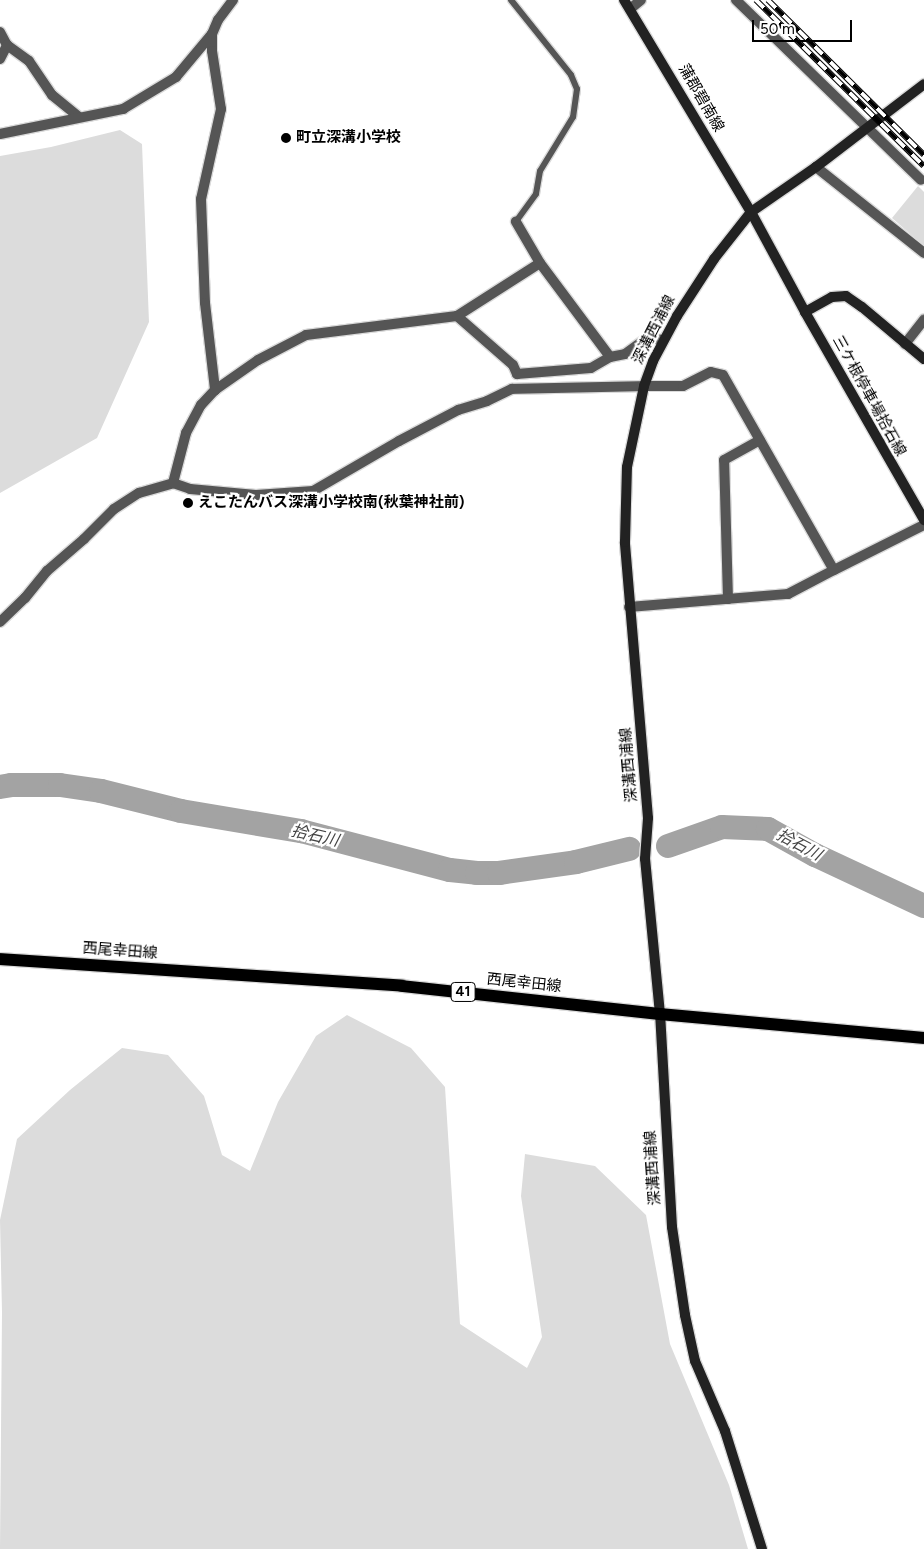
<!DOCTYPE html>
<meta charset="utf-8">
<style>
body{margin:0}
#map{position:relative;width:924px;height:1549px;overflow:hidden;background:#fff;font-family:Figtree,"Noto Sans JP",sans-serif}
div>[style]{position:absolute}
.green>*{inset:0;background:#dcdcdc}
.river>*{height:24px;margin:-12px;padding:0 12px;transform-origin:12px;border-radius:12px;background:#a3a3a3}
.roads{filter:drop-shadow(1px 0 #dbdbdb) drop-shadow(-1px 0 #dbdbdb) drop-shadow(0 1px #dbdbdb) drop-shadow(0 -1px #dbdbdb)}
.service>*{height:6px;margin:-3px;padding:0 3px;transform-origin:3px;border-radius:3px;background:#555}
.minor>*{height:10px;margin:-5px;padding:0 5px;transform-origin:5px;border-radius:5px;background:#555}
.tertiary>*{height:10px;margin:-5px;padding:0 5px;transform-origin:5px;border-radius:5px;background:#555}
.secondary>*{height:10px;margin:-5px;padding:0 5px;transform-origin:5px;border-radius:5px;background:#222}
.primary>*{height:12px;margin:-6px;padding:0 6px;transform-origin:6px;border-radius:6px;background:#000}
.rail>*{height:5.5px;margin-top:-2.75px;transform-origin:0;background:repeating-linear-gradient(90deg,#fff 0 11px,#000 0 22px);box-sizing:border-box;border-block:1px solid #000}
.dots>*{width:14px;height:14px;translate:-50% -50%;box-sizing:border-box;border:2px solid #fff;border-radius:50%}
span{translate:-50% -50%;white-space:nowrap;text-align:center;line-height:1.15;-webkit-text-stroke:4.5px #fff;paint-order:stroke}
.shield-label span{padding:1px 4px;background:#fff;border:1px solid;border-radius:4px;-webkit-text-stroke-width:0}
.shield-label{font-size:14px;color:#000;font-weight:700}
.street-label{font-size:15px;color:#000}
.poi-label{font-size:15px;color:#000;font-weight:700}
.left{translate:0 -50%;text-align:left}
.water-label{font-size:16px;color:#444;font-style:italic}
.scale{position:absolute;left:752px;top:20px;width:100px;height:22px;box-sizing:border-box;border:2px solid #000;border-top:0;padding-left:6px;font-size:15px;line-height:18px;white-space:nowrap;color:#000;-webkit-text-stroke:4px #fff;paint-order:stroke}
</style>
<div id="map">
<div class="green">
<i style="clip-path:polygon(120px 130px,142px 144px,149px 322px,97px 438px,0 493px,0 156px,51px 147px)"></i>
<i style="clip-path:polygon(918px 186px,924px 192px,924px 246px,892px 218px)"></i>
<i style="clip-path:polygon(347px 1015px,411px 1048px,445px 1087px,460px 1324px,527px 1368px,542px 1337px,521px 1196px,525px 1154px,595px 1166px,646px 1215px,670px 1344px,729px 1485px,748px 1549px,0 1549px,2px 1312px,0 1220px,17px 1139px,70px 1090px,122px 1048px,168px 1055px,204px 1096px,222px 1155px,250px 1171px,278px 1102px,316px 1036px)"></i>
</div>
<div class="river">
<i style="left:0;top:787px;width:11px;rotate:-10deg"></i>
<i style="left:11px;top:785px;width:49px"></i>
<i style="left:60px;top:785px;width:41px;rotate:8.3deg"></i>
<i style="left:101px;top:791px;width:82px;rotate:14deg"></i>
<i style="left:181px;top:811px;width:122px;rotate:9.5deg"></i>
<i style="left:301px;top:831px;width:154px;rotate:14.7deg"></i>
<i style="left:450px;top:870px;width:27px;rotate:6deg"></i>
<i style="left:477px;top:873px;width:22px"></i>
<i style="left:499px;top:873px;width:78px;rotate:-8.1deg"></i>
<i style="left:576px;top:862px;width:55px;rotate:-13.8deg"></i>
<i style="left:668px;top:846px;width:57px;rotate:-19.4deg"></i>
<i style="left:722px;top:827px;width:46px;rotate:2.5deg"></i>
<i style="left:768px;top:829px;width:54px;rotate:29deg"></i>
<i style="left:815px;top:855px;width:120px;rotate:25.1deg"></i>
</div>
<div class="roads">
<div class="service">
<i style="left:511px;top:0;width:96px;rotate:51.3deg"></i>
<i style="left:571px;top:75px;width:15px;rotate:67deg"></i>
<i style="left:577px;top:89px;width:28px;rotate:98deg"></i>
<i style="left:573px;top:117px;width:63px;rotate:121.4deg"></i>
<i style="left:540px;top:171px;width:23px;rotate:100deg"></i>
<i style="left:536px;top:194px;width:34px;rotate:126deg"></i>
</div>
<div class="minor">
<i style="left:736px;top:0;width:258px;rotate:44.2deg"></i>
<i style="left:630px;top:9px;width:14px;rotate:-39deg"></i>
<i style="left:0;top:32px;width:15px;rotate:62deg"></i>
<i style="left:7px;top:45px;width:27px;rotate:36deg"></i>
<i style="left:29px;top:61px;width:41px;rotate:55.9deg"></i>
<i style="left:52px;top:95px;width:35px;rotate:39deg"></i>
<i style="left:212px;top:34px;width:17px;rotate:90deg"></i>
<i style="left:212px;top:51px;width:59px;rotate:81.2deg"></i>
<i style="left:221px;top:109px;width:92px;rotate:102.5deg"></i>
<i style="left:201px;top:199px;width:104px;rotate:87.8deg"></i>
<i style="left:205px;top:303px;width:88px;rotate:83.4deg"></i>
<i style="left:0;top:59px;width:16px;rotate:-63deg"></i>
<i style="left:0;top:134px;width:126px;rotate:-11.5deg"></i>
<i style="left:123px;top:109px;width:62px;rotate:-31.1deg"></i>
<i style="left:176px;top:77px;width:56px;rotate:-50.1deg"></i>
<i style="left:212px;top:34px;width:15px;rotate:-67deg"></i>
<i style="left:218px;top:20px;width:25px;rotate:-53deg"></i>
<i style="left:816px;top:167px;width:138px;rotate:38.5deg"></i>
<i style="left:540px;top:263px;width:117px;rotate:53.3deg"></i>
<i style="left:457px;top:316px;width:74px;rotate:41.2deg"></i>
<i style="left:513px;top:365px;width:10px;rotate:66deg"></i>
<i style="left:517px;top:374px;width:74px;rotate:-4.6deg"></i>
<i style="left:591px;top:368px;width:22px;rotate:-30deg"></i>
<i style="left:610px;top:357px;width:15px;rotate:-11deg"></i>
<i style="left:625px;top:354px;width:27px;rotate:-36deg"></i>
<i style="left:647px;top:338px;width:16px;rotate:7deg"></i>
<i style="left:905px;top:344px;width:31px;rotate:-52deg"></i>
<i style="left:644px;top:386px;width:39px"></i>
<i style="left:683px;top:386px;width:31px;rotate:-27deg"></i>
<i style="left:711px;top:372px;width:12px;rotate:14deg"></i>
<i style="left:723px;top:375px;width:224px;rotate:60.4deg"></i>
<i style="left:834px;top:570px;width:101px;rotate:-26.6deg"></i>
<i style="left:173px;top:483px;width:52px;rotate:-75.4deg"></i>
<i style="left:186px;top:433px;width:32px;rotate:-62deg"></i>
<i style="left:201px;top:405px;width:21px;rotate:-47deg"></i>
<i style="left:215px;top:390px;width:52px;rotate:-34.9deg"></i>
<i style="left:258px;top:360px;width:54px;rotate:-27.5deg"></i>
<i style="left:306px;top:335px;width:152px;rotate:-7.2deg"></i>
<i style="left:457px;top:316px;width:98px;rotate:-32.6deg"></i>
<i style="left:540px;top:263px;width:48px;rotate:-120.3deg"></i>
<i style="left:728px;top:599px;width:139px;rotate:-91.6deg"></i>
<i style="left:724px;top:460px;width:41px;rotate:-29.1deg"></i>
<i style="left:629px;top:607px;width:160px;rotate:-4.7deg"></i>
<i style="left:788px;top:594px;width:52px;rotate:-27.6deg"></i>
</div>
<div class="tertiary">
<i style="left:0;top:622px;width:35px;rotate:-44deg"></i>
<i style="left:25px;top:598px;width:35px;rotate:-51deg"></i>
<i style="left:47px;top:571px;width:49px;rotate:-40.9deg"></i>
<i style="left:84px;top:539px;width:42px;rotate:-45deg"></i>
<i style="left:114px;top:509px;width:30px;rotate:-33deg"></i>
<i style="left:139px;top:493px;width:35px;rotate:-16deg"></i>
<i style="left:173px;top:483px;width:18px;rotate:19deg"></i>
<i style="left:190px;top:489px;width:66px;rotate:5.2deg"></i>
<i style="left:256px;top:495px;width:57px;rotate:-4deg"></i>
<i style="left:313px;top:491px;width:99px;rotate:-30.2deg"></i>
<i style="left:399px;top:441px;width:67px;rotate:-27.7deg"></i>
<i style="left:458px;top:410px;width:30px;rotate:-17deg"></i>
<i style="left:487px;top:401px;width:28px;rotate:-26deg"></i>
<i style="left:512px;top:389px;width:132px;rotate:-1.3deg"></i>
</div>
<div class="secondary">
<i style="left:624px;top:0;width:247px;rotate:59.1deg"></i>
<i style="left:751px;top:212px;width:114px;rotate:61.6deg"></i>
<i style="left:805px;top:312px;width:240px;rotate:60.2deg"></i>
<i style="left:805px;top:312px;width:31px;rotate:-29deg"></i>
<i style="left:832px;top:297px;width:14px;rotate:-4deg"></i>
<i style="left:846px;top:296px;width:19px;rotate:35deg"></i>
<i style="left:862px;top:307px;width:81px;rotate:40deg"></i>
<i style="left:762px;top:1549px;width:124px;rotate:-107.4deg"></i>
<i style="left:725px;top:1431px;width:76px;rotate:-113.2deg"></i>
<i style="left:695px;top:1361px;width:47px;rotate:-102.3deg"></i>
<i style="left:685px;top:1315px;width:89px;rotate:-98.4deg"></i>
<i style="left:672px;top:1227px;width:213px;rotate:-93.2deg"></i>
<i style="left:660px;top:1014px;width:156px;rotate:-95.5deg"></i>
<i style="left:645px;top:859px;width:41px;rotate:-85.8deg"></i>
<i style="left:648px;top:818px;width:277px;rotate:-94.8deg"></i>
<i style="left:625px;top:542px;width:75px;rotate:-88.5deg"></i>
<i style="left:627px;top:467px;width:83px;rotate:-78.1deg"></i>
<i style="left:644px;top:386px;width:27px;rotate:-70deg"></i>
<i style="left:653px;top:361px;width:51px;rotate:-61.9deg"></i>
<i style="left:677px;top:316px;width:68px;rotate:-57deg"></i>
<i style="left:714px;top:259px;width:60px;rotate:-51.8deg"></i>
<i style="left:751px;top:212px;width:79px;rotate:-34.7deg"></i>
<i style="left:816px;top:167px;width:136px;rotate:-37.5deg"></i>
</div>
<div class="primary">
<i style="left:0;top:959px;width:403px;rotate:3.8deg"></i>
<i style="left:402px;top:986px;width:260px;rotate:6.2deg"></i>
<i style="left:660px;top:1014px;width:265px;rotate:5.2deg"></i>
</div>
</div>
<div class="rail">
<i style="left:756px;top:0;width:236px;rotate:44.7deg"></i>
<i style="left:768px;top:0;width:220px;rotate:44.8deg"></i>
</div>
<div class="dots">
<i style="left:286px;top:138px;background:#000"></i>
<i style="left:188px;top:503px;background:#000"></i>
</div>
<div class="shield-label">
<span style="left:463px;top:992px">41</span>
</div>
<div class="street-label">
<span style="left:701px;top:98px;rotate:60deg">蒲郡碧南線</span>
<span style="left:654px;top:330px;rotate:-63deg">深溝西浦線</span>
<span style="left:869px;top:396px;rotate:61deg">三ケ根停車場拾石線</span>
<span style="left:629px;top:765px;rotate:-95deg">深溝西浦線</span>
<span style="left:120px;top:951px;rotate:4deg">西尾幸田線</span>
<span style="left:524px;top:983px;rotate:6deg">西尾幸田線</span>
<span style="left:653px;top:1168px;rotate:-94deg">深溝西浦線</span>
</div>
<div class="poi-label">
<span class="left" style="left:296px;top:138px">町立深溝小学校</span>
<span class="left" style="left:198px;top:503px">えこたんバス深溝小学校南(秋葉神社前)</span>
</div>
<div class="water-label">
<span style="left:315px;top:836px;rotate:13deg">拾石川</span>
<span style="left:799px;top:845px;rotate:28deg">拾石川</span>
</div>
<div class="scale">50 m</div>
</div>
